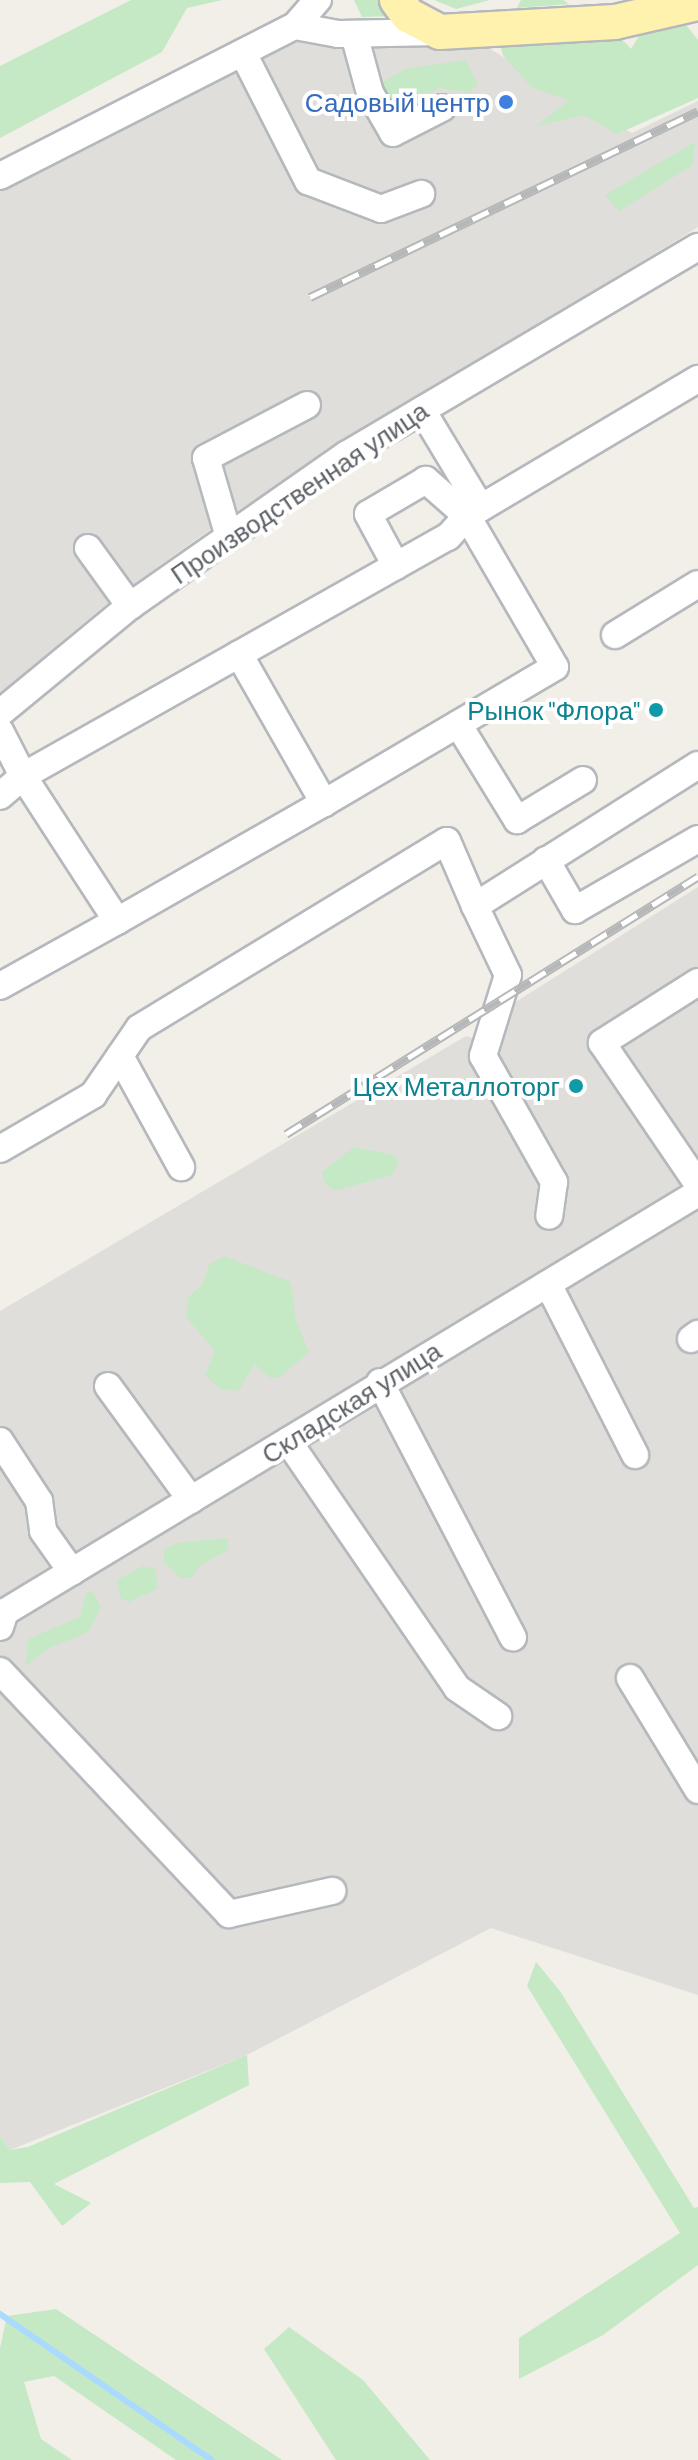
<!DOCTYPE html>
<meta charset="utf-8">
<style>
body{margin:0}
#map{position:relative;width:698px;height:2460px;overflow:hidden;background:#f1efe8;font-family:Barlow,sans-serif}
div>[style]{position:absolute}
.industrial>*{inset:0;background:#e0deda}
.green>*{inset:0;background:#c5e8c5}
.stream>*{height:6px;margin:-3px;padding:0 3px;transform-origin:3px;border-radius:3px;background:#aadaff}
.roads{filter:drop-shadow(2px 0 #b5b8bc) drop-shadow(-2px 0 #b5b8bc) drop-shadow(0 2px #b5b8bc) drop-shadow(0 -2px #b5b8bc)}
.minor>*{height:26px;margin:-13px;padding:0 13px;transform-origin:13px;border-radius:13px;background:#fff}
.major>*{height:34px;margin:-17px;padding:0 17px;transform-origin:17px;border-radius:17px;background:#fff2af}
.rail>*{height:9px;margin-top:-4.5px;transform-origin:0;background:repeating-linear-gradient(90deg,#fff 0 18px,#b6b7b8 0 36px);box-sizing:border-box;border-block:2px solid #b6b7b8}
.dots>*{width:22px;height:22px;translate:-50% -50%;box-sizing:border-box;border:4px solid #fff;border-radius:50%}
span{translate:-50% -50%;white-space:nowrap;text-align:center;line-height:1.15;-webkit-text-stroke:8px #fff;paint-order:stroke}
.shop-label{font-size:26px;color:#366cbe}
.right{translate:-100% -50%;text-align:right}
.street-label{font-size:26px;color:#5f6368}
.culture-label{font-size:26px;color:#0d838f}
</style>
<div id="map">
<div class="industrial">
<i style="clip-path:polygon(273px 25px,303px 41px,485px 46px,632px 133px,698px 101px,698px 227px,229px 516px,110px 601px,0 693px,0 161px)"></i>
<i style="clip-path:polygon(698px 887px,698px 1995px,491px 1928px,247px 2055px,10px 2150px,0 2136px,0 1311px,466px 1036px,502px 1047px,514px 1003px)"></i>
</div>
<div class="green">
<i style="clip-path:polygon(131px 0,222px 0,187px 8px,162px 52px,0 138px,0 66px)"></i>
<i style="clip-path:polygon(354px 0,388px 0,400px 16px,362px 17px)"></i>
<i style="clip-path:polygon(434px 0,490px 0,456px 9px)"></i>
<i style="clip-path:polygon(521px 0,563px 0,569px 4px,517px 8px)"></i>
<i style="clip-path:polygon(683px 21px,698px 40px,698px 98px,617px 134px,584px 115px,537px 126px,569px 100px,532px 88px,503px 55px,498px 38px,618px 35px,631px 49px,642px 31px)"></i>
<i style="clip-path:polygon(465px 60px,478px 84px,470px 93px,440px 88px,392px 110px,380px 92px,382px 82px,405px 69px)"></i>
<i style="clip-path:polygon(695px 142px,693px 165px,619px 211px,605px 195px)"></i>
<i style="clip-path:polygon(354px 1147px,394px 1155px,399px 1163px,392px 1175px,334px 1191px,324px 1182px,322px 1172px)"></i>
<i style="clip-path:polygon(224px 1256px,291px 1282px,296px 1321px,309px 1352px,279px 1378px,270px 1378px,255px 1364px,238px 1391px,220px 1389px,205px 1375px,215px 1351px,186px 1317px,188px 1298px,202px 1285px,209px 1265px)"></i>
<i style="clip-path:polygon(228px 1538px,228px 1550px,199px 1566px,191px 1578px,180px 1578px,164px 1562px,164px 1550px,176px 1543px)"></i>
<i style="clip-path:polygon(143px 1566px,156px 1569px,157px 1589px,129px 1602px,120px 1598px,117px 1580px)"></i>
<i style="clip-path:polygon(93px 1591px,101px 1608px,88px 1632px,47px 1649px,26px 1666px,28px 1639px,80px 1617px,86px 1593px)"></i>
<i style="clip-path:polygon(536px 1962px,560px 1991px,694px 2208px,698px 2207px,698px 2265px,603px 2335px,519px 2379px,519px 2338px,680px 2233px,527px 1986px)"></i>
<i style="clip-path:polygon(247px 2055px,249px 2085px,54px 2184px,91px 2203px,62px 2226px,30px 2182px,0 2183px,0 2136px,10px 2150px,28px 2147px)"></i>
<i style="clip-path:polygon(56px 2309px,282px 2460px,176px 2460px,54px 2376px,24px 2382px,41px 2439px,72px 2460px,0 2460px,0 2348px,7px 2316px)"></i>
<i style="clip-path:polygon(289px 2327px,363px 2380px,430px 2460px,336px 2460px,264px 2349px)"></i>
</div>
<div class="stream">
<i style="left:0;top:2314px;width:257px;rotate:34.6deg"></i>
</div>
<div class="roads">
<div class="minor">
<i style="left:295px;top:26px;width:44px;rotate:10.5deg"></i>
<i style="left:338px;top:34px;width:101px;rotate:-1.1deg"></i>
<i style="left:354px;top:34px;width:61px;rotate:74.8deg"></i>
<i style="left:370px;top:93px;width:46px;rotate:60.1deg"></i>
<i style="left:393px;top:133px;width:55px;rotate:-27deg"></i>
<i style="left:243px;top:53px;width:144px;rotate:63.1deg"></i>
<i style="left:308px;top:181px;width:78px;rotate:21deg"></i>
<i style="left:381px;top:209px;width:43px;rotate:-20.6deg"></i>
<i style="left:0;top:176px;width:331px;rotate:-27deg"></i>
<i style="left:295px;top:26px;width:35px;rotate:-49deg"></i>
<i style="left:422px;top:410px;width:114px;rotate:59deg"></i>
<i style="left:229px;top:537px;width:82px;rotate:-106.2deg"></i>
<i style="left:206px;top:458px;width:114px;rotate:-27.7deg"></i>
<i style="left:88px;top:548px;width:72px;rotate:54.1deg"></i>
<i style="left:615px;top:635px;width:97px;rotate:-31.6deg"></i>
<i style="left:239px;top:654px;width:172px;rotate:60.3deg"></i>
<i style="left:324px;top:803px;width:268px;rotate:-30.5deg"></i>
<i style="left:555px;top:667px;width:175px;rotate:-120.2deg"></i>
<i style="left:467px;top:516px;width:55px;rotate:-138.7deg"></i>
<i style="left:426px;top:480px;width:67px;rotate:149.6deg"></i>
<i style="left:368px;top:514px;width:59px;rotate:61.7deg"></i>
<i style="left:0;top:713px;width:168px;rotate:-39.5deg"></i>
<i style="left:130px;top:606px;width:264px;rotate:-35deg"></i>
<i style="left:346px;top:455px;width:409px;rotate:-30.6deg"></i>
<i style="left:458px;top:724px;width:113px;rotate:58.4deg"></i>
<i style="left:517px;top:820px;width:77px;rotate:-31.2deg"></i>
<i style="left:0;top:731px;width:51px;rotate:62.9deg"></i>
<i style="left:23px;top:776px;width:488px;rotate:-29.4deg"></i>
<i style="left:448px;top:537px;width:28px;rotate:-48deg"></i>
<i style="left:467px;top:516px;width:269px;rotate:-30.7deg"></i>
<i style="left:0;top:796px;width:30px;rotate:-41deg"></i>
<i style="left:23px;top:776px;width:173px;rotate:57deg"></i>
<i style="left:117px;top:921px;width:238px;rotate:-29.7deg"></i>
<i style="left:546px;top:860px;width:58px;rotate:59.9deg"></i>
<i style="left:575px;top:910px;width:142px;rotate:-30deg"></i>
<i style="left:475px;top:906px;width:76px;rotate:64.4deg"></i>
<i style="left:508px;top:975px;width:85px;rotate:107.2deg"></i>
<i style="left:483px;top:1056px;width:145px;rotate:60.6deg"></i>
<i style="left:554px;top:1182px;width:34px;rotate:98deg"></i>
<i style="left:698px;top:982px;width:114px;rotate:147.6deg"></i>
<i style="left:602px;top:1043px;width:171px;rotate:55.8deg"></i>
<i style="left:0;top:986px;width:134px;rotate:-29.1deg"></i>
<i style="left:120px;top:1056px;width:127px;rotate:61.2deg"></i>
<i style="left:0;top:1149px;width:108px;rotate:-30.1deg"></i>
<i style="left:93px;top:1095px;width:81px;rotate:-55.5deg"></i>
<i style="left:139px;top:1028px;width:360px;rotate:-31.3deg"></i>
<i style="left:447px;top:841px;width:71px;rotate:66.7deg"></i>
<i style="left:475px;top:906px;width:264px;rotate:-32.3deg"></i>
<i style="left:548px;top:1284px;width:192px;rotate:63deg"></i>
<i style="left:691px;top:1339px;width:9px;rotate:-36deg"></i>
<i style="left:380px;top:1382px;width:288px;rotate:62.5deg"></i>
<i style="left:108px;top:1386px;width:141px;rotate:53.9deg"></i>
<i style="left:0;top:1441px;width:72px;rotate:57deg"></i>
<i style="left:39px;top:1501px;width:30px;rotate:82deg"></i>
<i style="left:43px;top:1531px;width:50px;rotate:54.7deg"></i>
<i style="left:288px;top:1441px;width:299px;rotate:55.6deg"></i>
<i style="left:457px;top:1688px;width:50px;rotate:34.3deg"></i>
<i style="left:0;top:1627px;width:16px;rotate:-72deg"></i>
<i style="left:5px;top:1612px;width:810px;rotate:-31.16deg"></i>
<i style="left:0;top:1671px;width:334px;rotate:46.7deg"></i>
<i style="left:229px;top:1914px;width:106px;rotate:-12.6deg"></i>
<i style="left:630px;top:1678px;width:131px;rotate:58.7deg"></i>
</div>
<div class="major">
<i style="left:397px;top:0;width:19px;rotate:54deg"></i>
<i style="left:408px;top:15px;width:36px;rotate:28deg"></i>
<i style="left:440px;top:32px;width:175px;rotate:-3.3deg"></i>
<i style="left:615px;top:22px;width:85px;rotate:-12.9deg"></i>
</div>
</div>
<div class="rail">
<i style="left:310px;top:297px;width:430px;rotate:-25.6deg"></i>
<i style="left:286px;top:1134px;width:486px;rotate:-32deg"></i>
</div>
<div class="dots">
<i style="left:506px;top:102px;background:#3f7fe0"></i>
<i style="left:656px;top:710px;background:#0f9aa8"></i>
<i style="left:576px;top:1086px;background:#0f9aa8"></i>
</div>
<div class="shop-label">
<span class="right" style="left:490px;top:102px">Садовый центр</span>
</div>
<div class="street-label">
<span style="left:299px;top:492px;rotate:-34deg">Производственная улица</span>
<span style="left:351px;top:1402px;rotate:-32deg">Складская улица</span>
</div>
<div class="culture-label">
<span class="right" style="left:640px;top:710px">Рынок "Флора"</span>
<span class="right" style="left:560px;top:1086px">Цех Металлоторг</span>
</div>
</div>
